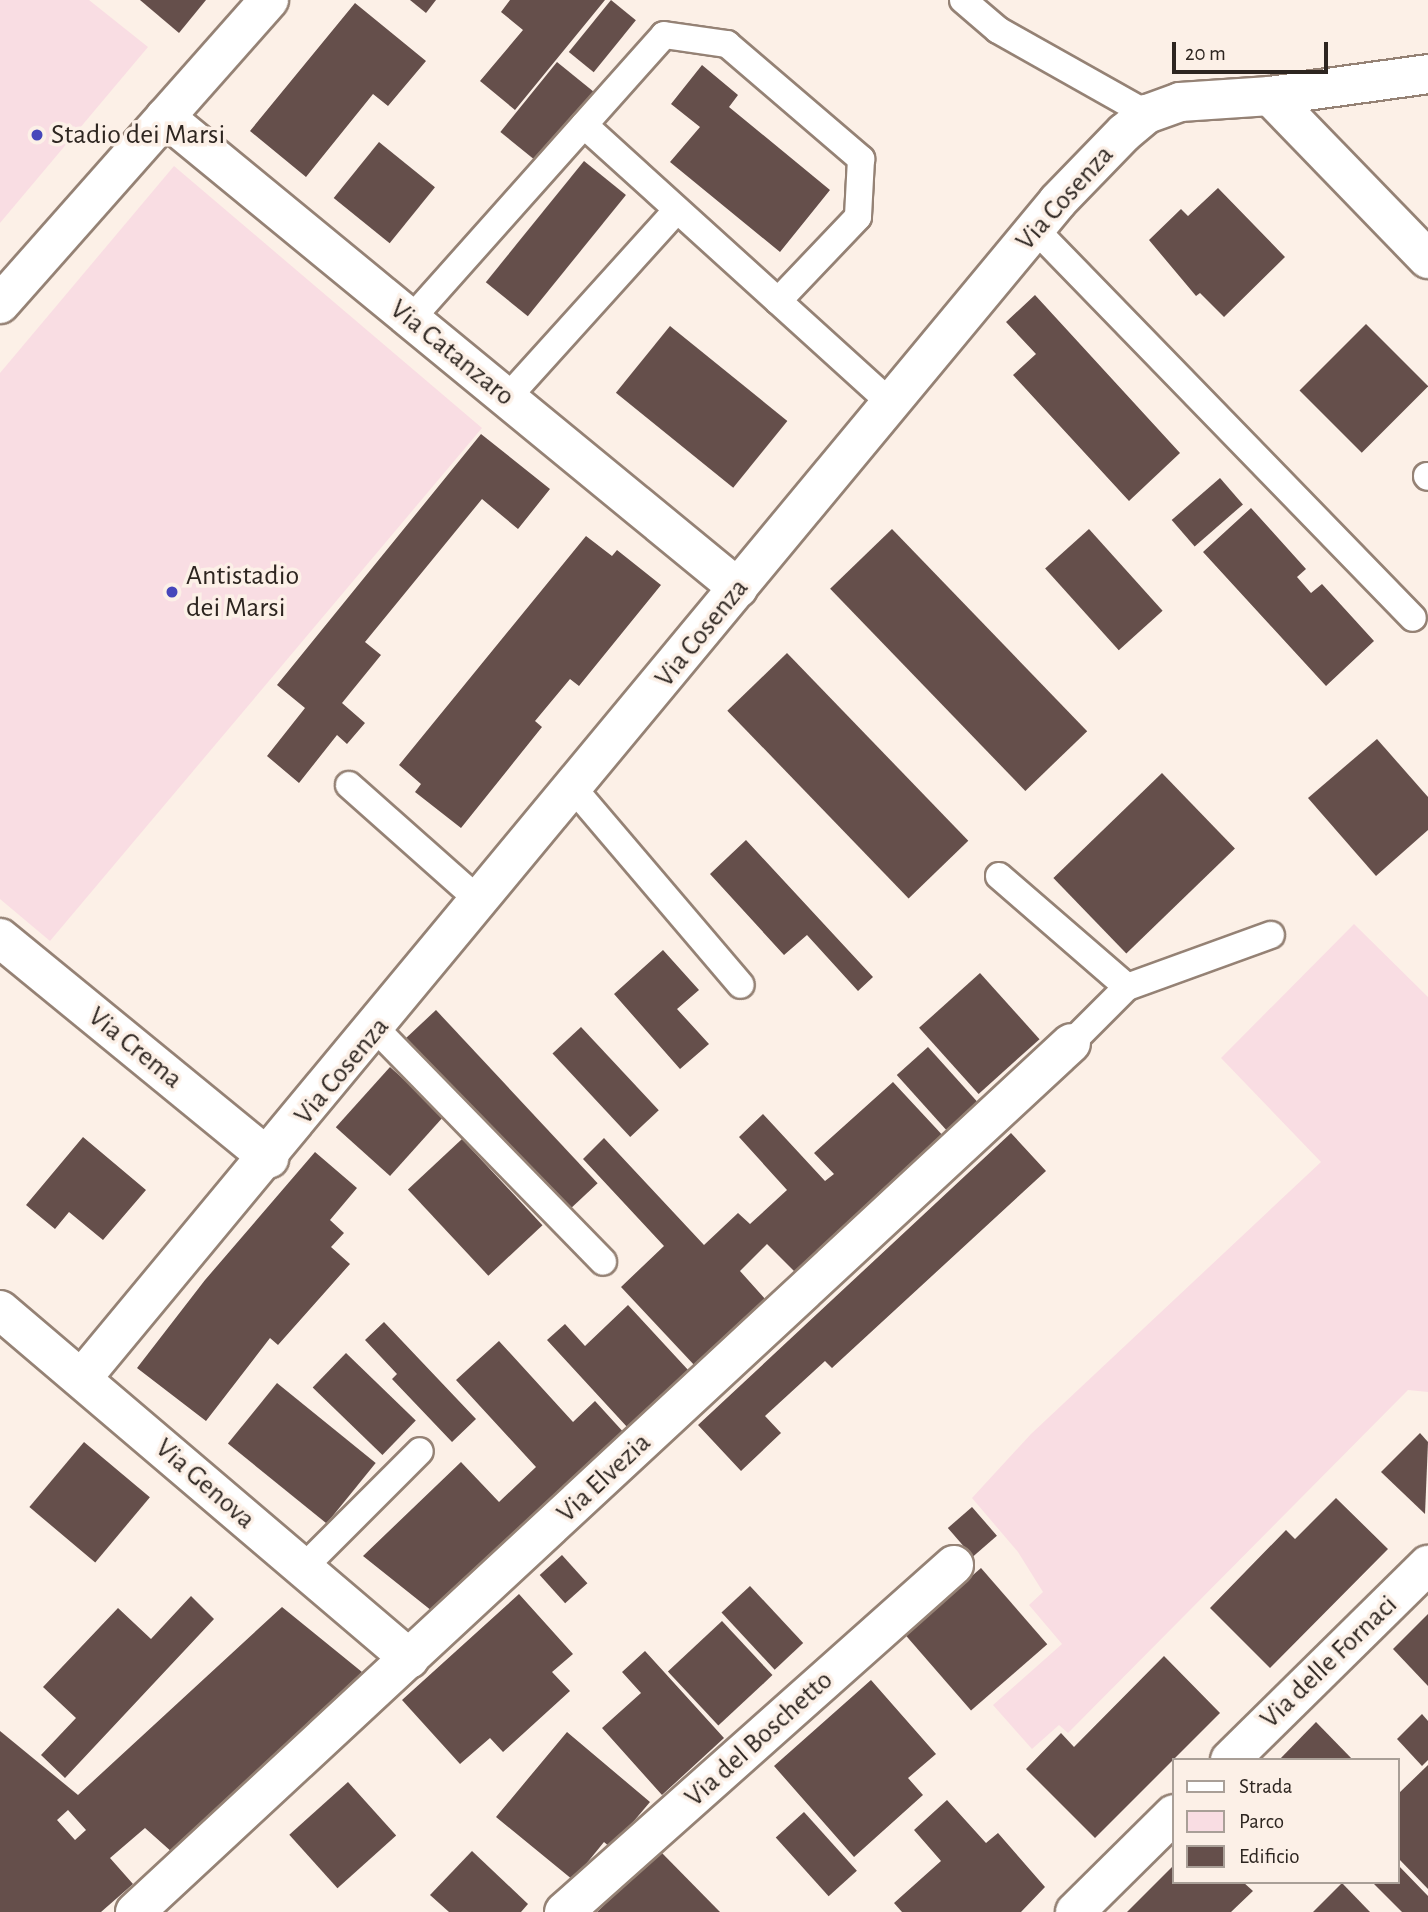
<!DOCTYPE html>
<style>
body{margin:0}
#map{position:relative;width:1428px;height:1912px;overflow:hidden;background:#fcf0e7;font-family:"Alegreya Sans",sans-serif}
div>[style]{position:absolute}
.green>*{inset:0;background:#f9dde3}
.building>*{inset:0;background:#654f4b;transform-origin:0 0}
.roads{filter:drop-shadow(2px 0 #958275) drop-shadow(-2px 0 #958275) drop-shadow(0 2px #958275) drop-shadow(0 -2px #958275)}
.lane>*{height:26px;margin:-13px;padding:0 13px;transform-origin:13px;border-radius:13px;background:#fff}
.street>*{height:38px;margin:-19px;padding:0 19px;transform-origin:19px;border-radius:19px;background:#fff}
.dots>*{width:19px;height:19px;translate:-50% -50%;box-sizing:border-box;border:4px solid #fcf0e7;border-radius:50%}
span{translate:-50% -50%;white-space:nowrap;text-align:center;line-height:1.15;-webkit-text-stroke:7px #fcf0e7;paint-order:stroke}
.poi-label{font-size:28px;color:#2d2520}
.left{translate:0 -50%;text-align:left}
.street-label{font-size:28px;color:#2d2520}
.legend{position:absolute;left:1172px;top:1758px;width:228px;height:126px;box-sizing:border-box;background:#fcf0e7;border:2px solid #a99f97;margin:0;padding:9px 12px;list-style:none;font-size:21px;color:#2d2520}
.legend li{display:flex;align-items:center;gap:14px;height:35px}
.legend b{width:35px;border:2px solid #a99f97}
.scale{position:absolute;left:1172px;top:42px;width:156px;height:32px;box-sizing:border-box;border:4px solid #2d2520;border-top:0;padding-left:9px;font-size:21px;line-height:24px;white-space:nowrap;color:#2d2520;-webkit-text-stroke:5px #fcf0e7;paint-order:stroke}
</style>
<div id="map">
<div class="green">
<i style="clip-path:polygon(0 0,89px 0,148px 47px,0 223px)"></i>
<i style="clip-path:polygon(174px 166px,482px 428px,50px 941px,0 899px,0 373px)"></i>
<i style="clip-path:polygon(1354px 924px,1428px 997px,1428px 1392px,1408px 1390px,1068px 1733px,1059px 1725px,1032px 1749px,993px 1705px,1062px 1644px,1029px 1605px,1043px 1592px,1018px 1552px,972px 1498px,1031px 1434px,1321px 1162px,1221px 1058px)"></i>
</div>
<div class="building">
<i style="clip-path:polygon(140px 0,206px 0,179px 33px)"></i>
<i style="clip-path:polygon(410px 0,436px 0,426px 13px)"></i>
<i style="clip-path:polygon(510px 0,605px 0,515px 110px,480px 81px,523px 30px,501px 12px)"></i>
<i style="left:611px;top:0;width:32px;height:67px;rotate:39deg"></i>
<i style="clip-path:polygon(355px 3px,426px 61px,388px 106px,373px 94px,306px 177px,250px 131px)"></i>
<i style="left:557px;top:62px;width:50px;height:90px;rotate:39deg"></i>
<i style="clip-path:polygon(702px 65px,738px 95px,729px 107px,830px 190px,780px 252px,670px 162px,700px 127px,671px 104px)"></i>
<i style="left:379px;top:142px;width:72px;height:72px;rotate:39deg"></i>
<i style="left:584px;top:161px;width:54px;height:156px;rotate:39deg"></i>
<i style="clip-path:polygon(1218px 188px,1285px 257px,1224px 317px,1200px 293px,1196px 296px,1149px 240px,1181px 209px,1188px 216px)"></i>
<i style="clip-path:polygon(1035px 295px,1180px 453px,1129px 501px,1013px 375px,1036px 354px,1006px 322px)"></i>
<i style="left:1366px;top:324px;width:88px;height:94px;rotate:45deg"></i>
<i style="left:670px;top:326px;width:151px;height:86px;rotate:39deg"></i>
<i style="clip-path:polygon(481px 434px,550px 489px,518px 529px,482px 499px,365px 642px,381px 655px,342px 703px,365px 723px,347px 744px,337px 735px,299px 783px,267px 756px,305px 708px,277px 685px)"></i>
<i style="left:1220px;top:478px;width:35px;height:64px;rotate:49deg"></i>
<i style="clip-path:polygon(1251px 508px,1306px 569px,1297px 577px,1311px 593px,1322px 584px,1374px 641px,1326px 686px,1203px 552px)"></i>
<i style="left:892px;top:529px;width:281px;height:86px;rotate:46deg"></i>
<i style="left:1089px;top:529px;width:110px;height:59px;rotate:48deg"></i>
<i style="clip-path:polygon(586px 536px,612px 556px,617px 550px,661px 585px,579px 686px,570px 679px,535px 721px,542px 727px,461px 828px,415px 792px,421px 784px,399px 765px)"></i>
<i style="left:787px;top:653px;width:261px;height:83px;rotate:46deg"></i>
<i style="clip-path:polygon(1377px 739px,1428px 797px,1428px 830px,1376px 876px,1308px 798px)"></i>
<i style="left:1162px;top:773px;width:105px;height:151px;rotate:46deg"></i>
<i style="clip-path:polygon(746px 840px,873px 977px,858px 991px,807px 935px,784px 955px,710px 874px)"></i>
<i style="clip-path:polygon(663px 950px,699px 990px,677px 1009px,709px 1044px,680px 1069px,614px 994px)"></i>
<i style="left:980px;top:973px;width:89px;height:82px;rotate:48deg"></i>
<i style="left:436px;top:1010px;width:237px;height:42px;rotate:47deg"></i>
<i style="left:581px;top:1027px;width:114px;height:39px;rotate:47deg"></i>
<i style="left:928px;top:1047px;width:80px;height:42px;rotate:48deg"></i>
<i style="left:390px;top:1067px;width:73px;height:81px;rotate:42deg"></i>
<i style="clip-path:polygon(893px 1082px,946px 1139px,799px 1276px,767px 1244px,740px 1271px,766px 1300px,696px 1367px,621px 1287px,664px 1246px,583px 1159px,604px 1138px,704px 1245px,738px 1213px,750px 1224px,787px 1190px,739px 1137px,763px 1114px,825px 1181px,834px 1174px,814px 1153px)"></i>
<i style="clip-path:polygon(1011px 1133px,1046px 1171px,832px 1368px,825px 1361px,765px 1416px,781px 1433px,741px 1471px,698px 1425px)"></i>
<i style="clip-path:polygon(83px 1137px,146px 1190px,103px 1240px,69px 1212px,55px 1229px,26px 1205px)"></i>
<i style="left:462px;top:1139px;width:118px;height:74px;rotate:47deg"></i>
<i style="clip-path:polygon(315px 1152px,357px 1188px,330px 1220px,344px 1233px,331px 1247px,350px 1264px,278px 1345px,270px 1338px,206px 1421px,137px 1368px,205px 1280px)"></i>
<i style="clip-path:polygon(628px 1305px,689px 1371px,628px 1428px,547px 1340px,565px 1324px,585px 1346px)"></i>
<i style="clip-path:polygon(384px 1322px,476px 1419px,452px 1442px,392px 1379px,397px 1374px,365px 1340px)"></i>
<i style="clip-path:polygon(499px 1341px,573px 1422px,595px 1401px,626px 1435px,432px 1611px,363px 1556px,461px 1462px,499px 1502px,536px 1467px,456px 1380px)"></i>
<i style="left:346px;top:1353px;width:97px;height:48px;rotate:44deg"></i>
<i style="left:277px;top:1383px;width:127px;height:78px;rotate:39deg"></i>
<i style="clip-path:polygon(1420px 1433px,1428px 1442px,1425px 1514px,1381px 1472px)"></i>
<i style="left:84px;top:1442px;width:86px;height:85px;rotate:40deg"></i>
<i style="clip-path:polygon(1336px 1498px,1388px 1549px,1270px 1668px,1210px 1608px,1286px 1530px,1295px 1539px)"></i>
<i style="left:972px;top:1507px;width:38px;height:32px;rotate:49deg"></i>
<i style="left:562px;top:1555px;width:38px;height:30px;rotate:48deg"></i>
<i style="left:981px;top:1568px;width:101px;height:101px;rotate:49deg"></i>
<i style="left:750px;top:1586px;width:78px;height:39px;rotate:47deg"></i>
<i style="clip-path:polygon(519px 1594px,573px 1654px,552px 1672px,570px 1691px,503px 1752px,490px 1738px,460px 1764px,402px 1700px)"></i>
<i style="clip-path:polygon(191px 1596px,214px 1619px,65px 1778px,41px 1755px,76px 1718px,43px 1687px,118px 1608px,151px 1639px)"></i>
<i style="clip-path:polygon(evenodd,282px 1607px,362px 1672px,173px 1853px,145px 1828px,110px 1858px,133px 1884px,101px 1912px,0 1912px,0 1731px,78px 1795px,282px 1607px,68px 1810px,86px 1830px,75px 1840px,57px 1820px,68px 1810px)"></i>
<i style="clip-path:polygon(1428px 1614px,1428px 1686px,1393px 1649px)"></i>
<i style="left:722px;top:1621px;width:74px;height:74px;rotate:47deg"></i>
<i style="clip-path:polygon(645px 1651px,724px 1738px,662px 1795px,602px 1728px,641px 1693px,622px 1672px)"></i>
<i style="clip-path:polygon(1164px 1656px,1220px 1713px,1095px 1838px,1026px 1769px,1061px 1733px,1074px 1747px)"></i>
<i style="clip-path:polygon(871px 1680px,936px 1754px,908px 1778px,923px 1795px,854px 1857px,774px 1766px)"></i>
<i style="clip-path:polygon(1422px 1714px,1428px 1721px,1428px 1760px,1422px 1766px,1397px 1739px)"></i>
<i style="clip-path:polygon(1316px 1722px,1353px 1760px,1279px 1760px)"></i>
<i style="clip-path:polygon(567px 1732px,650px 1802px,611px 1848px,604px 1842px,573px 1880px,496px 1817px)"></i>
<i style="clip-path:polygon(1428px 1765px,1428px 1889px,1398px 1858px,1398px 1794px)"></i>
<i style="left:348px;top:1782px;width:72px;height:79px;rotate:48deg"></i>
<i style="clip-path:polygon(947px 1800px,986px 1843px,998px 1833px,1045px 1887px,1021px 1912px,902px 1912px,894px 1903px,941px 1861px,914px 1830px)"></i>
<i style="left:804px;top:1812px;width:79px;height:38px;rotate:48deg"></i>
<i style="clip-path:polygon(472px 1851px,528px 1904px,521px 1912px,449px 1912px,430px 1895px)"></i>
<i style="clip-path:polygon(660px 1851px,720px 1912px,597px 1912px)"></i>
<i style="clip-path:polygon(1174px 1865px,1174px 1882px,1243px 1882px,1253px 1891px,1231px 1912px,1127px 1912px)"></i>
<i style="clip-path:polygon(1398px 1865px,1428px 1896px,1428px 1912px,1402px 1912px,1372px 1882px,1398px 1882px)"></i>
<i style="clip-path:polygon(1342px 1883px,1370px 1912px,1313px 1912px)"></i>
</div>
<div class="roads">
<div class="lane">
<i style="left:963px;top:0;width:46px;rotate:40.6deg"></i>
<i style="left:998px;top:30px;width:171px;rotate:29.4deg"></i>
<i style="left:584px;top:125px;width:414px;rotate:42.2deg"></i>
<i style="left:1035px;top:229px;width:542px;rotate:45.82deg"></i>
<i style="left:411px;top:319px;width:380px;rotate:-48.3deg"></i>
<i style="left:664px;top:35px;width:64px;rotate:8.1deg"></i>
<i style="left:727px;top:44px;width:177px;rotate:40.6deg"></i>
<i style="left:861px;top:159px;width:58px;rotate:93deg"></i>
<i style="left:858px;top:217px;width:116px;rotate:133.6deg"></i>
<i style="left:507px;top:398px;width:253px;rotate:-47.9deg"></i>
<i style="left:1427px;top:476px;width:1px;rotate:45deg"></i>
<i style="left:349px;top:785px;width:176px;rotate:41.6deg"></i>
<i style="left:574px;top:789px;width:257px;rotate:49.6deg"></i>
<i style="left:999px;top:876px;width:169px;rotate:40.9deg"></i>
<i style="left:376px;top:1029px;width:325px;rotate:45.7deg"></i>
<i style="left:1071px;top:1043px;width:79px;rotate:-45deg"></i>
<i style="left:1127px;top:987px;width:153px;rotate:-19.9deg"></i>
<i style="left:303px;top:1568px;width:165px;rotate:-45deg"></i>
</div>
<div class="street">
<i style="left:1270px;top:96px;width:227px;rotate:45.9deg"></i>
<i style="left:165px;top:117px;width:742px;rotate:39.42deg"></i>
<i style="left:0;top:304px;width:406px;rotate:-48.5deg"></i>
<i style="left:0;top:938px;width:348px;rotate:39.3deg"></i>
<i style="left:0;top:1310px;width:538px;rotate:40.41deg"></i>
<i style="left:82px;top:1378px;width:1529px;rotate:-50.33deg"></i>
<i style="left:1058px;top:201px;width:95px;rotate:-45.9deg"></i>
<i style="left:1124px;top:133px;width:30px;rotate:-40deg"></i>
<i style="left:1147px;top:114px;width:35px;rotate:-20deg"></i>
<i style="left:1180px;top:102px;width:90px;rotate:-3.8deg"></i>
<i style="left:1270px;top:96px;width:160px;rotate:-7.9deg"></i>
<i style="left:1230px;top:1760px;width:278px;rotate:-44.6deg"></i>
<i style="left:135px;top:1912px;width:1277px;rotate:-42.87deg"></i>
<i style="left:564px;top:1912px;width:522px;rotate:-41.66deg"></i>
<i style="left:1075px;top:1912px;width:139px;rotate:-44.7deg"></i>
</div>
</div>
<div class="dots">
<i style="left:37px;top:135px;background:#4646bb"></i>
<i style="left:172px;top:592px;background:#4646bb"></i>
</div>
<div class="poi-label">
<span class="left" style="left:51px;top:135px">Stadio dei Marsi</span>
<span class="left" style="left:186px;top:592px">Antistadio<br>dei Marsi</span>
</div>
<div class="street-label">
<span style="left:1065px;top:198px;rotate:-48deg">Via Cosenza</span>
<span style="left:452px;top:353px;rotate:39deg">Via Catanzaro</span>
<span style="left:702px;top:633px;rotate:-51deg">Via Cosenza</span>
<span style="left:135px;top:1048px;rotate:39deg">Via Crema</span>
<span style="left:342px;top:1071px;rotate:-50deg">Via Cosenza</span>
<span style="left:604px;top:1478px;rotate:-43deg">Via Elvezia</span>
<span style="left:205px;top:1484px;rotate:41deg">Via Genova</span>
<span style="left:1329px;top:1662px;rotate:-44deg">Via delle Fornaci</span>
<span style="left:759px;top:1739px;rotate:-42deg">Via del Boschetto</span>
</div>
<ul class="legend">
<li><b style="height:9px;background:#fff"></b>Strada</li>
<li><b style="height:19px;background:#f9dde3"></b>Parco</li>
<li><b style="height:19px;background:#654f4b"></b>Edificio</li>
</ul>
<div class="scale">20 m</div>
</div>
